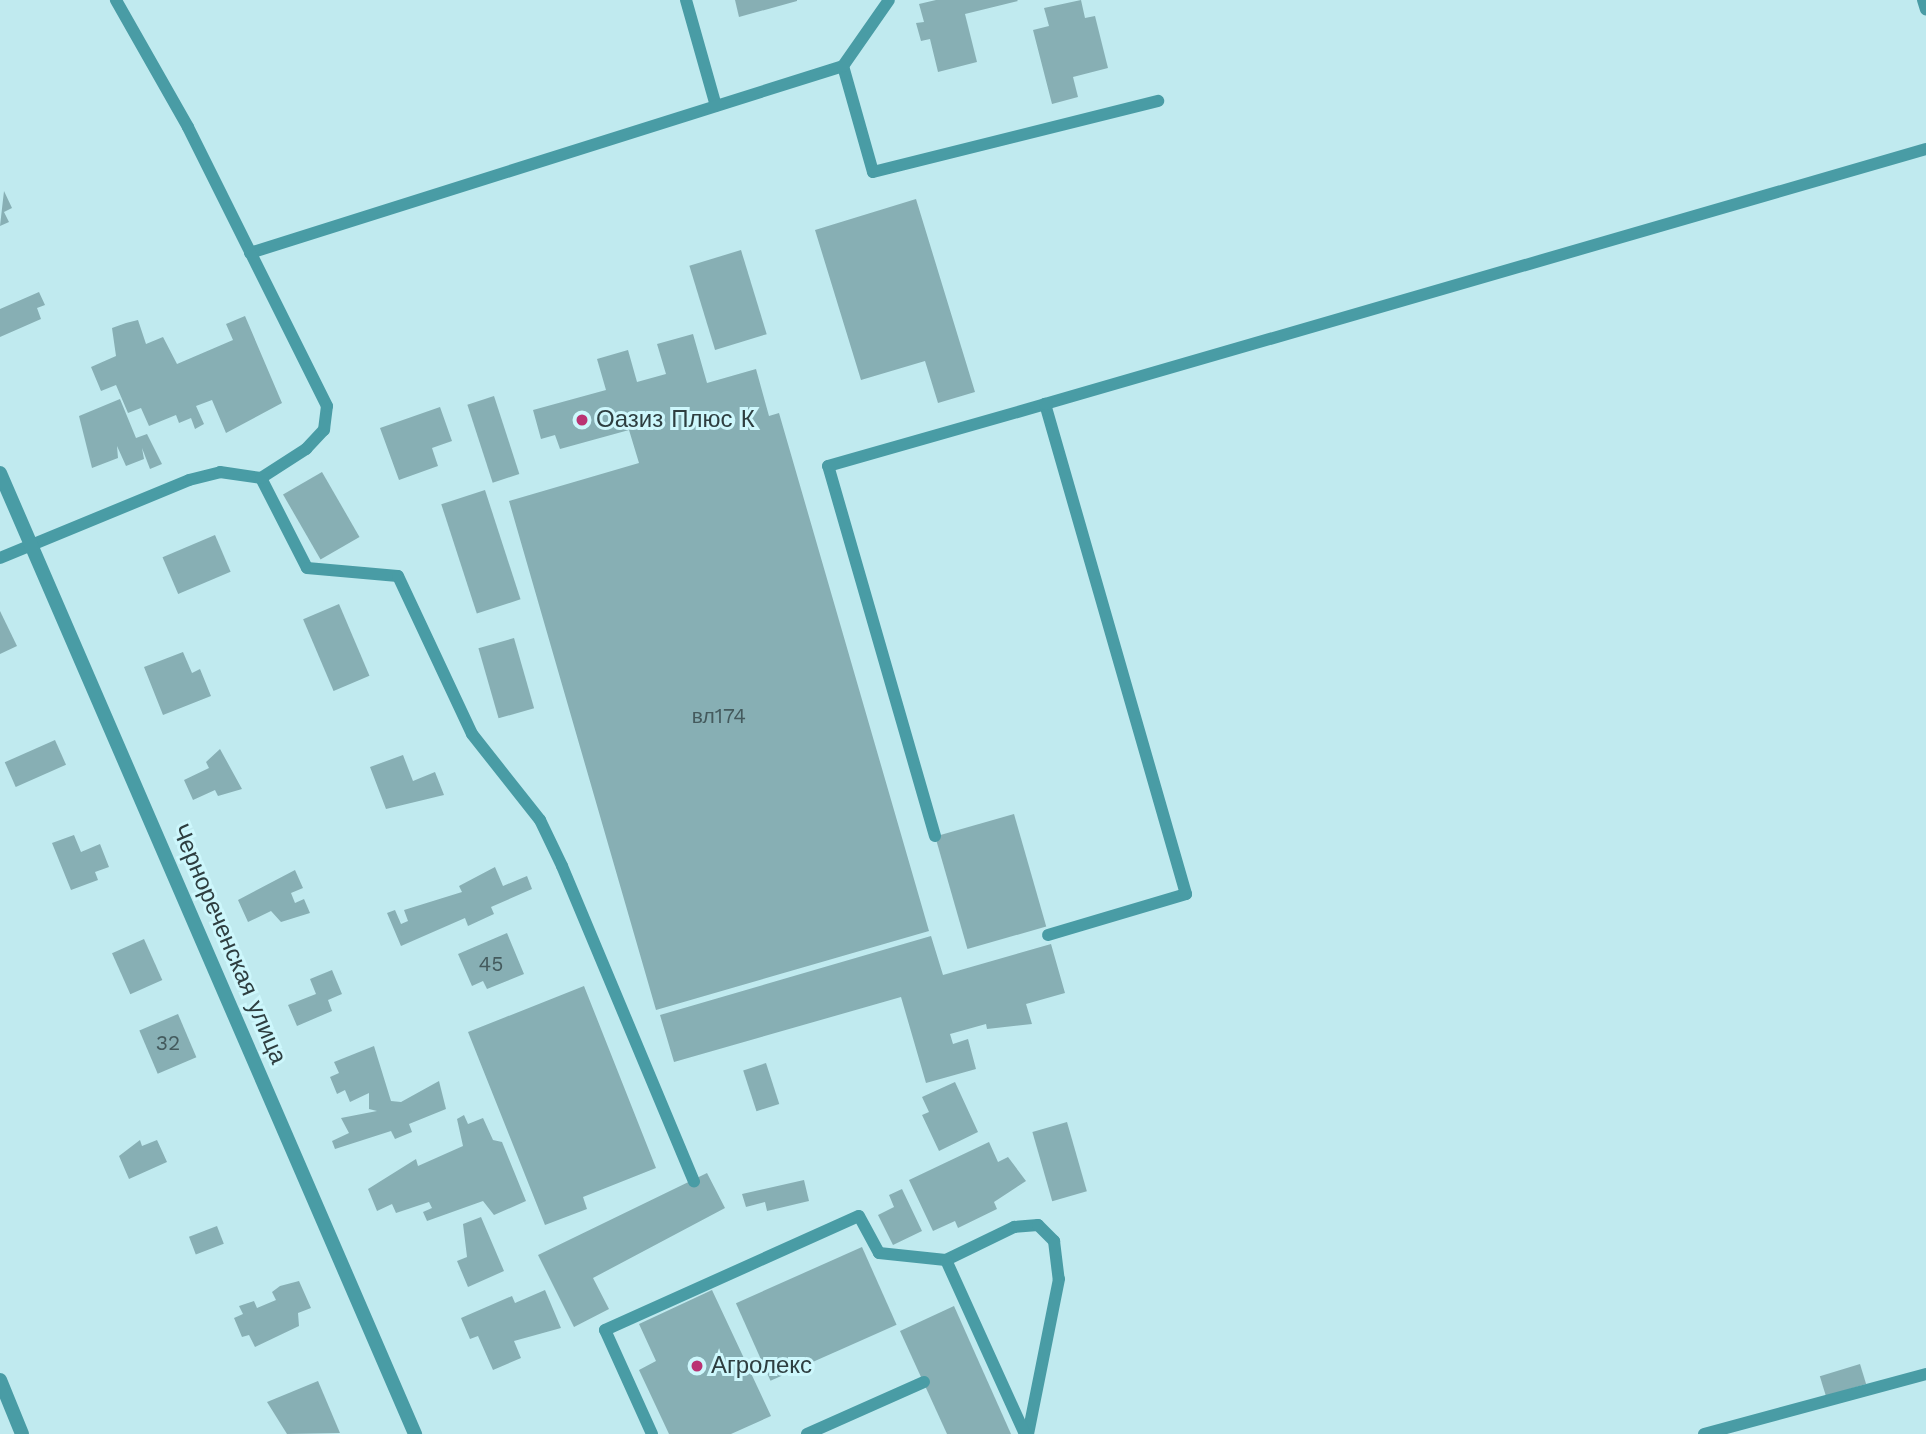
<!DOCTYPE html>
<meta charset="utf-8">
<style>
body{margin:0}
#map{position:relative;width:1926px;height:1434px;overflow:hidden;background:#c0eaef;font-family:"Work Sans",sans-serif}
div>[style]{position:absolute}
.building>*{inset:0;background:#87afb4;transform-origin:0 0}
.service>*{height:12px;margin:-6px;padding:0 6px;transform-origin:6px;border-radius:6px;background:#499ca5}
.minor>*{height:14px;margin:-7px;padding:0 7px;transform-origin:7px;border-radius:7px;background:#499ca5}
.tertiary>*{height:14px;margin:-7px;padding:0 7px;transform-origin:7px;border-radius:7px;background:#499ca5}
.dots>*{width:19px;height:19px;translate:-50% -50%;box-sizing:border-box;border:4px solid #cdf7fc;border-radius:50%}
span{translate:-50% -50%;white-space:nowrap;text-align:center;line-height:1.15;-webkit-text-stroke:6px #cdf7fc;paint-order:stroke}
.number-label{font-size:21px;color:#445a5d}
.number-label span{-webkit-text-stroke-width:0}
.poi-label{font-size:24px;color:#2e3e40}
.left{translate:0 -50%;text-align:left}
.street-label{font-size:24px;color:#2e3e40}
</style>
<div id="map">
<div class="building">
<i style="clip-path:polygon(735px 0,797px 0,797px 1px,739px 17px)"></i>
<i style="clip-path:polygon(936px 0,1017px 0,1018px 1px,965px 14px,977px 62px,938px 72px,930px 39px,921px 41px,916px 23px,924px 22px,919px 4px)"></i>
<i style="clip-path:polygon(1081px 0,1085px 18px,1095px 16px,1108px 68px,1073px 77px,1078px 97px,1052px 104px,1033px 30px,1049px 26px,1044px 8px)"></i>
<i style="clip-path:polygon(4px 191px,12px 208px,4px 212px,9px 222px,0 226px)"></i>
<i style="clip-path:polygon(916px 199px,975px 392px,938px 403px,925px 361px,861px 380px,815px 230px)"></i>
<i style="left:741px;top:250px;width:88px;height:54px;rotate:73deg"></i>
<i style="clip-path:polygon(39px 292px,45px 305px,37px 308px,41px 319px,0 337px,0 309px)"></i>
<i style="clip-path:polygon(245px 316px,282px 403px,226px 433px,212px 400px,196px 406px,204px 424px,195px 429px,191px 418px,179px 423px,176px 415px,149px 426px,141px 408px,128px 413px,116px 385px,101px 391px,91px 367px,116px 356px,112px 328px,126px 323px,138px 320px,146px 344px,163px 337px,177px 364px,233px 340px,226px 324px)"></i>
<i style="clip-path:polygon(693px 334px,707px 383px,756px 369px,769px 416px,779px 413px,929px 931px,656px 1010px,509px 501px,639px 463px,629px 430px,560px 449px,555px 435px,541px 439px,533px 410px,606px 390px,597px 359px,628px 350px,637px 382px,666px 374px,657px 344px)"></i>
<i style="left:494px;top:396px;width:82px;height:28px;rotate:72deg"></i>
<i style="clip-path:polygon(120px 399px,136px 438px,147px 434px,162px 464px,150px 469px,142px 448px,144px 459px,126px 466px,117px 446px,118px 458px,92px 468px,79px 416px)"></i>
<i style="clip-path:polygon(440px 407px,452px 441px,432px 448px,438px 466px,399px 480px,380px 428px)"></i>
<i style="left:322px;top:472px;width:75px;height:45px;rotate:60deg"></i>
<i style="left:485px;top:490px;width:115px;height:46px;rotate:72deg"></i>
<i style="left:215px;top:535px;width:40px;height:57px;rotate:67deg"></i>
<i style="left:339px;top:604px;width:78px;height:39px;rotate:67deg"></i>
<i style="clip-path:polygon(0 611px,17px 646px,0 654px)"></i>
<i style="left:514px;top:638px;width:73px;height:37px;rotate:74deg"></i>
<i style="clip-path:polygon(183px 652px,192px 673px,200px 669px,211px 696px,163px 715px,144px 667px)"></i>
<i style="left:55px;top:740px;width:27px;height:55px;rotate:66deg"></i>
<i style="clip-path:polygon(220px 749px,242px 789px,218px 796px,215px 790px,193px 800px,184px 780px,209px 768px,206px 762px)"></i>
<i style="clip-path:polygon(403px 755px,413px 781px,435px 772px,444px 795px,386px 809px,370px 767px)"></i>
<i style="left:1014px;top:814px;width:117px;height:82px;rotate:74deg"></i>
<i style="clip-path:polygon(74px 835px,81px 852px,100px 844px,109px 867px,95px 872px,98px 880px,71px 890px,52px 843px)"></i>
<i style="clip-path:polygon(495px 867px,503px 886px,527px 876px,532px 889px,491px 907px,494px 914px,468px 926px,465px 918px,401px 946px,387px 913px,395px 910px,401px 924px,408px 921px,404px 910px,462px 892px,459px 886px)"></i>
<i style="clip-path:polygon(295px 870px,303px 888px,291px 893px,295px 903px,304px 899px,310px 913px,281px 922px,271px 911px,248px 922px,238px 900px)"></i>
<i style="clip-path:polygon(507px 933px,524px 974px,487px 989px,483px 981px,472px 986px,458px 954px)"></i>
<i style="clip-path:polygon(931px 936px,943px 975px,1051px 944px,1065px 993px,1026px 1004px,1032px 1024px,987px 1029px,986px 1024px,950px 1034px,953px 1044px,968px 1039px,976px 1069px,926px 1083px,901px 997px,674px 1062px,660px 1015px)"></i>
<i style="left:144px;top:939px;width:45px;height:35px;rotate:66deg"></i>
<i style="clip-path:polygon(332px 970px,342px 994px,328px 1000px,332px 1011px,297px 1026px,288px 1005px,316px 994px,310px 979px)"></i>
<i style="clip-path:polygon(584px 986px,656px 1168px,583px 1197px,587px 1209px,545px 1225px,468px 1032px)"></i>
<i style="left:178px;top:1014px;width:47px;height:42px;rotate:67deg"></i>
<i style="clip-path:polygon(374px 1046px,391px 1101px,401px 1102px,439px 1081px,446px 1109px,409px 1124px,412px 1132px,395px 1139px,391px 1131px,335px 1149px,332px 1141px,349px 1133px,341px 1118px,377px 1111px,369px 1109px,369px 1093px,350px 1102px,345px 1090px,337px 1094px,330px 1077px,339px 1073px,334px 1062px)"></i>
<i style="left:766px;top:1063px;width:43px;height:24px;rotate:72deg"></i>
<i style="clip-path:polygon(955px 1082px,978px 1132px,939px 1151px,922px 1115px,929px 1112px,922px 1097px)"></i>
<i style="clip-path:polygon(464px 1115px,468px 1124px,483px 1118px,493px 1140px,502px 1142px,526px 1201px,494px 1215px,483px 1201px,427px 1221px,423px 1212px,432px 1208px,429px 1202px,396px 1213px,392px 1204px,377px 1211px,368px 1189px,416px 1159px,418px 1166px,463px 1146px,457px 1119px)"></i>
<i style="left:1067px;top:1122px;width:72px;height:36px;rotate:74deg"></i>
<i style="clip-path:polygon(140px 1140px,142px 1146px,157px 1140px,167px 1162px,129px 1179px,119px 1156px)"></i>
<i style="clip-path:polygon(989px 1142px,998px 1162px,1008px 1157px,1026px 1181px,994px 1202px,997px 1209px,958px 1228px,955px 1221px,933px 1231px,909px 1180px)"></i>
<i style="clip-path:polygon(707px 1173px,725px 1208px,593px 1278px,609px 1309px,574px 1327px,538px 1255px)"></i>
<i style="clip-path:polygon(804px 1180px,809px 1201px,767px 1211px,765px 1202px,746px 1207px,742px 1194px)"></i>
<i style="clip-path:polygon(902px 1189px,922px 1231px,893px 1245px,878px 1215px,894px 1207px,889px 1195px)"></i>
<i style="clip-path:polygon(481px 1217px,504px 1271px,468px 1287px,457px 1261px,467px 1257px,463px 1224px)"></i>
<i style="left:217px;top:1226px;width:19px;height:30px;rotate:69deg"></i>
<i style="left:862px;top:1247px;width:85px;height:138px;rotate:66deg"></i>
<i style="clip-path:polygon(299px 1281px,311px 1308px,298px 1313px,299px 1326px,255px 1347px,249px 1335px,242px 1337px,234px 1318px,243px 1314px,239px 1306px,254px 1301px,257px 1308px,276px 1300px,272px 1292px,280px 1286px)"></i>
<i style="clip-path:polygon(545px 1290px,561px 1328px,514px 1341px,521px 1358px,493px 1370px,478px 1336px,470px 1339px,461px 1318px,512px 1296px,515px 1303px)"></i>
<i style="clip-path:polygon(712px 1290px,771px 1416px,731px 1434px,669px 1434px,639px 1370px,656px 1361px,639px 1324px)"></i>
<i style="clip-path:polygon(954px 1306px,1011px 1434px,947px 1434px,900px 1331px)"></i>
<i style="left:1860px;top:1364px;width:21px;height:42px;rotate:73deg"></i>
<i style="clip-path:polygon(318px 1381px,340px 1433px,287px 1434px,267px 1402px)"></i>
</div>
<div class="service">
<i style="left:686px;top:0;width:110px;rotate:74.2deg"></i>
<i style="left:1923px;top:0;width:10px;rotate:73deg"></i>
<i style="left:843px;top:66px;width:110px;rotate:74.2deg"></i>
<i style="left:873px;top:172px;width:294px;rotate:-14deg"></i>
<i style="left:250px;top:253px;width:622px;rotate:-17.5deg"></i>
<i style="left:843px;top:66px;width:80px;rotate:-55.1deg"></i>
<i style="left:261px;top:478px;width:101px;rotate:62.9deg"></i>
<i style="left:307px;top:568px;width:91px;rotate:5deg"></i>
<i style="left:398px;top:576px;width:174px;rotate:64.9deg"></i>
<i style="left:472px;top:734px;width:110px;rotate:51.7deg"></i>
<i style="left:540px;top:820px;width:51px;rotate:64.4deg"></i>
<i style="left:562px;top:866px;width:342px;rotate:67.3deg"></i>
<i style="left:0;top:558px;width:204px;rotate:-22.4deg"></i>
<i style="left:189px;top:480px;width:32px;rotate:-14deg"></i>
<i style="left:220px;top:472px;width:41px;rotate:8.3deg"></i>
<i style="left:261px;top:478px;width:54px;rotate:-32.8deg"></i>
<i style="left:306px;top:449px;width:26px;rotate:-47deg"></i>
<i style="left:324px;top:430px;width:24px;rotate:-83deg"></i>
<i style="left:327px;top:406px;width:312px;rotate:-116.5deg"></i>
<i style="left:188px;top:127px;width:146px;rotate:-119.6deg"></i>
<i style="left:935px;top:836px;width:385px;rotate:-106.1deg"></i>
<i style="left:828px;top:466px;width:226px;rotate:-15.9deg"></i>
<i style="left:1048px;top:935px;width:144px;rotate:-16.5deg"></i>
<i style="left:1186px;top:894px;width:510px;rotate:-106.05deg"></i>
<i style="left:1045px;top:404px;width:917px;rotate:-16.14deg"></i>
<i style="left:946px;top:1260px;width:76px;rotate:-25.9deg"></i>
<i style="left:1014px;top:1227px;width:24px;rotate:-5deg"></i>
<i style="left:1038px;top:1225px;width:23px;rotate:45deg"></i>
<i style="left:1054px;top:1241px;width:38px;rotate:83deg"></i>
<i style="left:1059px;top:1279px;width:158px;rotate:101.3deg"></i>
<i style="left:652px;top:1434px;width:114px;rotate:-114.3deg"></i>
<i style="left:605px;top:1330px;width:278px;rotate:-24.2deg"></i>
<i style="left:859px;top:1216px;width:42px;rotate:61.6deg"></i>
<i style="left:879px;top:1253px;width:67px;rotate:6deg"></i>
<i style="left:946px;top:1260px;width:191px;rotate:65.6deg"></i>
<i style="left:807px;top:1434px;width:128px;rotate:-24deg"></i>
<i style="left:1704px;top:1434px;width:230px;rotate:-15.1deg"></i>
</div>
<div class="minor">
<i style="left:0;top:1380px;width:58px;rotate:67.8deg"></i>
</div>
<div class="tertiary">
<i style="left:0;top:473px;width:1047px;rotate:66.64deg"></i>
</div>
<div class="dots">
<i style="left:582px;top:420px;background:#ba3373"></i>
<i style="left:697px;top:1366px;background:#ba3373"></i>
</div>
<div class="number-label">
<span style="left:719px;top:716px">вл174</span>
<span style="left:491px;top:964px">45</span>
<span style="left:168px;top:1043px">32</span>
</div>
<div class="poi-label">
<span class="left" style="left:596px;top:420px">Оазиз Плюс К</span>
<span class="left" style="left:711px;top:1366px">Агролекс</span>
</div>
<div class="street-label">
<span style="left:229px;top:944px;rotate:67deg">Чернореченская улица</span>
</div>
</div>
